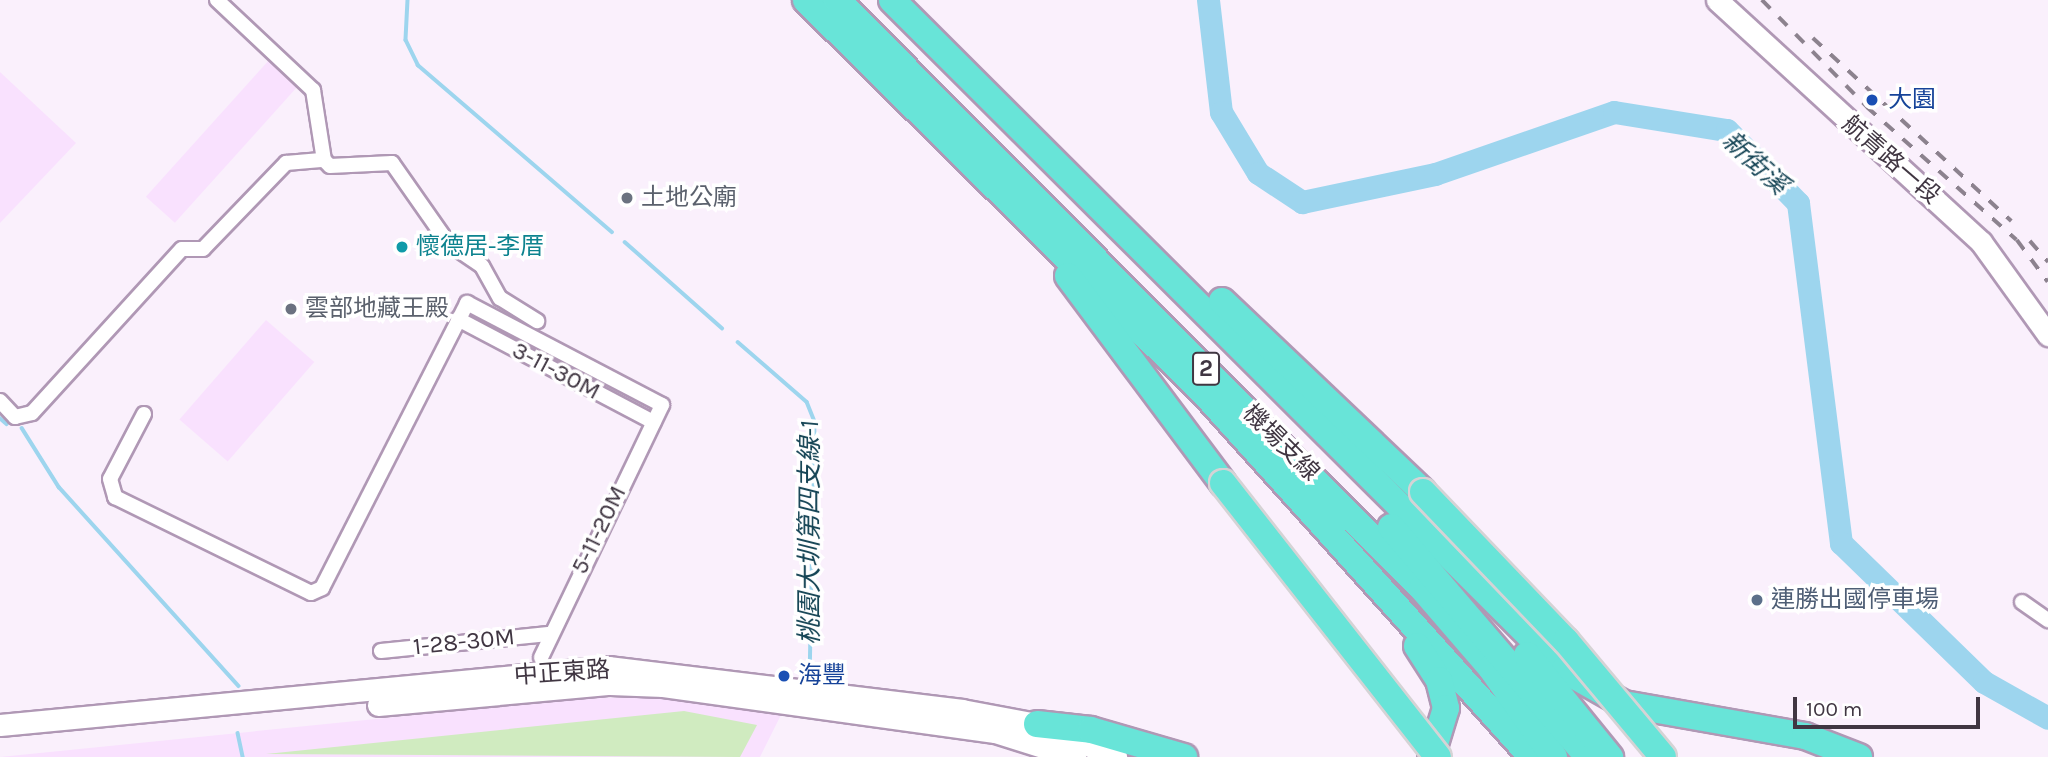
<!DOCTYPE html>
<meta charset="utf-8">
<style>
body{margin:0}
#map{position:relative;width:2048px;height:757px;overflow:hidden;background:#faf0fc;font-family:Karla,"Noto Sans TC",sans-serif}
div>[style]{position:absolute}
.built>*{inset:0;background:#f9e1fe;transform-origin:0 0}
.green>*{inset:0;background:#d0ebc0}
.stream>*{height:3.5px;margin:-1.75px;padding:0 1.75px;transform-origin:1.75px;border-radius:1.75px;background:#9dd5ee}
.river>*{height:23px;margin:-11.5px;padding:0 11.5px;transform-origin:11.5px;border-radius:11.5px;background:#9dd5ee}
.roads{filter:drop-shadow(2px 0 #b098b5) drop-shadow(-2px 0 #b098b5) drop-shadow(0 2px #b098b5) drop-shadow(0 -2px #b098b5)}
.street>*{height:14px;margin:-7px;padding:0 7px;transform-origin:7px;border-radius:7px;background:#fff}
.secondary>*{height:21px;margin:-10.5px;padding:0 10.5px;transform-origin:10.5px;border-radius:10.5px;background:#fff}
.highway>*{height:26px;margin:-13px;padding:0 13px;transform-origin:13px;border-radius:13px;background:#68e4d8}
.rail>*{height:3.5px;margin-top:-1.75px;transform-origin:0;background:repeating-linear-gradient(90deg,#8c828e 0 12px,transparent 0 24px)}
.bridges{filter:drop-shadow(2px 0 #d5d3d5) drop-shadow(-2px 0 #d5d3d5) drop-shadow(0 2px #d5d3d5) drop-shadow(0 -2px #d5d3d5)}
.highway-bridge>*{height:26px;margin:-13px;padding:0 13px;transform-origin:13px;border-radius:13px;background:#68e4d8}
.dots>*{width:19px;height:19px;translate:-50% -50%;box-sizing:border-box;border:4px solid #fff;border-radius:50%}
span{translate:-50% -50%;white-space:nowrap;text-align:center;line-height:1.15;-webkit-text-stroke:7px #fff;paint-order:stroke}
.shield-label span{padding:2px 5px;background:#fff;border:2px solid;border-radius:5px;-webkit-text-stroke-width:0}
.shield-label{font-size:23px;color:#403642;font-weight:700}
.transit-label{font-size:24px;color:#164399}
.left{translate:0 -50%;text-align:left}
.street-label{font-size:24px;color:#403642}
.worship-label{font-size:24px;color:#5b616d}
.culture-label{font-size:24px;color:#0d838f}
.service-label{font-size:24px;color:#4e5e75}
.water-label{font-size:26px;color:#154455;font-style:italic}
.scale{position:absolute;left:1793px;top:697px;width:187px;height:32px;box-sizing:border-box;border:4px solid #403642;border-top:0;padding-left:9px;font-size:21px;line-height:24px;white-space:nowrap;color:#403642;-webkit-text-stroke:5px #fff;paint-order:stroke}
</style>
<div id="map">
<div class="built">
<i style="left:269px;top:60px;width:39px;height:184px;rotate:42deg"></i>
<i style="clip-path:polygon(0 72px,76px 143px,0 223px)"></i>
<i style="left:266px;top:320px;width:64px;height:132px;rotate:41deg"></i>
<i style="clip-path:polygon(667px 696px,783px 711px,760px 757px,0 757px,574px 699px)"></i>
</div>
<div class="green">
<i style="clip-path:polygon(684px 711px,757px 725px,740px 757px,266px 754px)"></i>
</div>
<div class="stream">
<i style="left:408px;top:0;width:40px;rotate:92.9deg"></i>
<i style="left:406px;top:40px;width:28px;rotate:64deg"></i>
<i style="left:418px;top:65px;width:256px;rotate:40.7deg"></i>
<i style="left:625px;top:242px;width:130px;rotate:41.6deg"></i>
<i style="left:738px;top:342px;width:91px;rotate:41deg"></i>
<i style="left:807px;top:402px;width:22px;rotate:68deg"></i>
<i style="left:815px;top:422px;width:251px;rotate:91.1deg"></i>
<i style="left:0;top:418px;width:9px;rotate:41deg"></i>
<i style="left:22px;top:428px;width:70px;rotate:57.9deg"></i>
<i style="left:59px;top:487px;width:268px;rotate:47.9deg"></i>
<i style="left:238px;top:733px;width:25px;rotate:78deg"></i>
</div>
<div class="river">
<i style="left:1208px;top:0;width:113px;rotate:83.4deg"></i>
<i style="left:1221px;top:112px;width:71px;rotate:58.8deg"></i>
<i style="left:1258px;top:173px;width:53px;rotate:33.4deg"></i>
<i style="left:1302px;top:202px;width:136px;rotate:-11.9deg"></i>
<i style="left:1435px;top:174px;width:189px;rotate:-19.1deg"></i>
<i style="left:1614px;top:112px;width:114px;rotate:9.1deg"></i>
<i style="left:1727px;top:130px;width:102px;rotate:45.8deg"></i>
<i style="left:1798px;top:203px;width:343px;rotate:82.8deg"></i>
<i style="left:1841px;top:543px;width:199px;rotate:44.2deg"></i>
<i style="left:1984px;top:682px;width:73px;rotate:29.4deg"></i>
</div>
<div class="roads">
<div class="street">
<i style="left:217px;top:0;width:132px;rotate:43.2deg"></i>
<i style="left:313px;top:90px;width:71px;rotate:81.1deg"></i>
<i style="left:324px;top:160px;width:8px;rotate:45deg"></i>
<i style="left:330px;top:166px;width:62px;rotate:-2.8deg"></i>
<i style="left:392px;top:163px;width:98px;rotate:55deg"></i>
<i style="left:448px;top:243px;width:41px;rotate:34.1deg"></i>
<i style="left:482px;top:266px;width:37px;rotate:61deg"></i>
<i style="left:500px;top:298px;width:44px;rotate:31.9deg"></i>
<i style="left:458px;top:319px;width:221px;rotate:27.8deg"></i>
<i style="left:0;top:401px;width:22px;rotate:47deg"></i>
<i style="left:15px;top:417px;width:17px;rotate:-13deg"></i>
<i style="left:32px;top:413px;width:222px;rotate:-47.6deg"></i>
<i style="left:182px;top:249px;width:21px"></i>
<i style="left:203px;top:249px;width:120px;rotate:-46deg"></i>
<i style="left:286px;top:163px;width:38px;rotate:-5deg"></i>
<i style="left:144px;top:414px;width:73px;rotate:117.6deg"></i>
<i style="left:110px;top:479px;width:19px;rotate:74deg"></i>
<i style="left:115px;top:497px;width:218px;rotate:26.1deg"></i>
<i style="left:311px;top:593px;width:12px;rotate:-24deg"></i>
<i style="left:322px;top:588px;width:320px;rotate:-63deg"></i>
<i style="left:467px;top:303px;width:220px;rotate:27.6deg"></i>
<i style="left:662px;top:405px;width:280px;rotate:115.6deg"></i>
<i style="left:2022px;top:602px;width:32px;rotate:35deg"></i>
<i style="left:381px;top:651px;width:168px;rotate:-5.8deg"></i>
</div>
<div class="secondary">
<i style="left:1717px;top:0;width:358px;rotate:42.5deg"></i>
<i style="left:1981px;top:242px;width:115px;rotate:54.2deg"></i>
<i style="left:378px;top:705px;width:233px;rotate:-5.2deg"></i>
<i style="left:610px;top:684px;width:53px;rotate:2.2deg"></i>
<i style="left:663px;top:686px;width:335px;rotate:7.9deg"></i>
<i style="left:995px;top:732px;width:84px;rotate:17.4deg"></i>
<i style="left:0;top:725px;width:611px;rotate:-5.45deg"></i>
<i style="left:608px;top:667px;width:357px;rotate:6.9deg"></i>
<i style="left:962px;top:710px;width:76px;rotate:10.6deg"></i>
<i style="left:1037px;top:724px;width:86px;rotate:22.7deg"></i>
</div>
<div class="highway">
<i style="left:806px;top:0;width:562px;rotate:44.64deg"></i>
<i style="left:1206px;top:395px;width:487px;rotate:48deg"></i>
<i style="left:837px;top:0;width:829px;rotate:45.15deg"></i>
<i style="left:1422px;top:588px;width:106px;rotate:49.2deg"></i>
<i style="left:1491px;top:668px;width:109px;rotate:54.7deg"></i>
<i style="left:892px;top:0;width:949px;rotate:44.91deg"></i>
<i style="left:1564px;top:670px;width:69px;rotate:29.5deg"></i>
<i style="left:1624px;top:704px;width:184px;rotate:10deg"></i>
<i style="left:1805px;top:736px;width:58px;rotate:21.3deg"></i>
<i style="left:1068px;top:276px;width:259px;rotate:53.2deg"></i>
<i style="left:1222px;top:301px;width:277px;rotate:43.5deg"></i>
<i style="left:1391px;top:527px;width:303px;rotate:49.4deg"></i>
<i style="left:1417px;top:646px;width:40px;rotate:57.1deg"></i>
<i style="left:1439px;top:680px;width:29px;rotate:76deg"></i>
<i style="left:1446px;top:708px;width:51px;rotate:107deg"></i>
<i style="left:1527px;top:655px;width:132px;rotate:50.9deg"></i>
<i style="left:1037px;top:724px;width:54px;rotate:6.3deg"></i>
<i style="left:1091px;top:730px;width:97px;rotate:16.2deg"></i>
</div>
</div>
<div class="rail">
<i style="left:1762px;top:0;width:150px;rotate:45.5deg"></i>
<i style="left:1867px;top:107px;width:200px;rotate:41.6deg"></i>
<i style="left:2017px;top:240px;width:52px;rotate:53.6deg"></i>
<i style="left:1813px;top:38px;width:270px;rotate:42.7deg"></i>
<i style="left:2030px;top:241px;width:28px;rotate:49deg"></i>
</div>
<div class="bridges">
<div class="highway-bridge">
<i style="left:1223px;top:483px;width:348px;rotate:51.9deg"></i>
<i style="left:1423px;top:492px;width:207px;rotate:46.2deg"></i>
<i style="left:1566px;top:641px;width:151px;rotate:50.1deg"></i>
</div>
</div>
<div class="dots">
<i style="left:1872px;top:100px;background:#1a4fb4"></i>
<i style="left:627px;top:198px;background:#6b7280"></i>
<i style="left:402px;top:247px;background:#0f9aa8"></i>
<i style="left:291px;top:309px;background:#6b7280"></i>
<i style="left:1757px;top:600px;background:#5c6f8a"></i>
<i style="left:784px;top:676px;background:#1a4fb4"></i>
</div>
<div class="shield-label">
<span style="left:1206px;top:369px">2</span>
</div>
<div class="transit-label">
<span class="left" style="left:1888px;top:100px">大園</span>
<span class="left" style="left:798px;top:676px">海豐</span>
</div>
<div class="street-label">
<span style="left:1891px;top:160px;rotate:41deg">航青路一段</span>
<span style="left:556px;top:371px;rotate:28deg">3-11-30M</span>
<span style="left:1281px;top:443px;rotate:45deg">機場支線</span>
<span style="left:599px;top:530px;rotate:-64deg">5-11-20M</span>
<span style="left:464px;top:642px;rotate:-6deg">1-28-30M</span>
<span style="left:562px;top:673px;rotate:-4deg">中正東路</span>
</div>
<div class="worship-label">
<span class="left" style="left:641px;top:198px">土地公廟</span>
<span class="left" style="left:305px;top:309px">雲部地藏王殿</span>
</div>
<div class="culture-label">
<span class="left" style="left:416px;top:247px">懷德居-李厝</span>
</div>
<div class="service-label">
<span class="left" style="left:1771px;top:600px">連勝出國停車場</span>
</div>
<div class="water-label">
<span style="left:1755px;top:163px;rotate:43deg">新街溪</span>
<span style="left:810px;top:533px;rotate:-90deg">桃園大圳第四支線-1</span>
</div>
<div class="scale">100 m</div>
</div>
